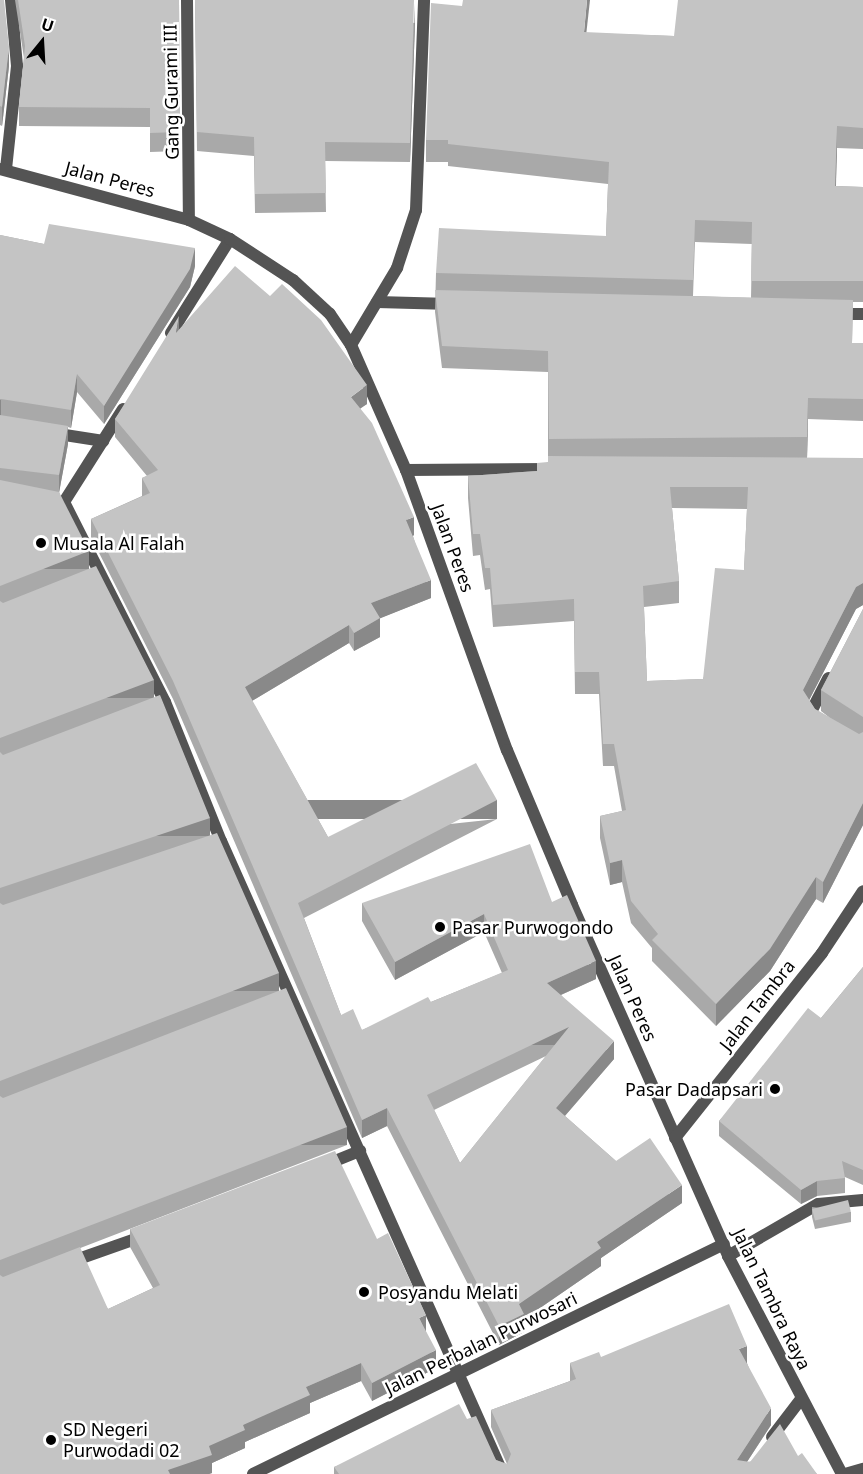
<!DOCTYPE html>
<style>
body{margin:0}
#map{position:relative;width:863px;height:1474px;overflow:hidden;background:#fff;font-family:"Noto Sans",sans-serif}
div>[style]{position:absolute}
.minor>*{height:12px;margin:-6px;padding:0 6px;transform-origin:6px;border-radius:6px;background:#545454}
.tertiary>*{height:12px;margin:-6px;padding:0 6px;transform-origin:6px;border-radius:6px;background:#545454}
.wall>*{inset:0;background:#a9a9a9}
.shaded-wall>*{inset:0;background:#898989;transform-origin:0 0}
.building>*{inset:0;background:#c4c4c4;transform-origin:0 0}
.dots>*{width:16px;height:16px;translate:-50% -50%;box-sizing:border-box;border:3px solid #fff;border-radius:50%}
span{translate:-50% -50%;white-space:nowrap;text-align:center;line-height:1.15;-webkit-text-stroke:5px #fff;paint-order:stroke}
.street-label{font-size:18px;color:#000}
.poi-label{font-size:18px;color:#000}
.left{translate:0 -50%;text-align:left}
.right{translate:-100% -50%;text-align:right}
.north{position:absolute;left:12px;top:12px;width:60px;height:60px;-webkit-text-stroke:4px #fff;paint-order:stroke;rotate:18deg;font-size:16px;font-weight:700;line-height:24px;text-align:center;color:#000}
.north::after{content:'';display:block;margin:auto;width:21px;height:27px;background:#000;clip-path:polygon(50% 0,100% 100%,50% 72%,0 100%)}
</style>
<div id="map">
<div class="minor">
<i style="left:187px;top:0;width:220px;rotate:89.5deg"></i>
<i style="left:6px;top:169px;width:104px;rotate:-83.9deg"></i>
<i style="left:17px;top:66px;width:66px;rotate:-95.2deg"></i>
<i style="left:377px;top:302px;width:74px;rotate:1.5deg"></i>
<i style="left:837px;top:314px;width:26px"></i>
<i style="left:171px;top:333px;width:111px;rotate:-57.9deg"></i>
<i style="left:351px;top:345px;width:90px;rotate:-59.1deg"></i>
<i style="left:397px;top:268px;width:61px;rotate:-71.9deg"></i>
<i style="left:416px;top:210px;width:210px;rotate:-87.8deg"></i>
<i style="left:52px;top:433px;width:52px;rotate:8.9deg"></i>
<i style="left:406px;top:470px;width:146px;rotate:-0.4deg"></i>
<i style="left:64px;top:502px;width:224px;rotate:63.2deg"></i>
<i style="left:165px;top:702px;width:150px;rotate:68.1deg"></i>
<i style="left:221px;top:841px;width:693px;rotate:65.99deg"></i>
<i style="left:64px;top:502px;width:110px;rotate:-57.6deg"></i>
<i style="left:815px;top:721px;width:10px;rotate:-114deg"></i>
<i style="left:811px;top:712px;width:38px;rotate:-63deg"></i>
<i style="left:325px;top:1165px;width:38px;rotate:-22deg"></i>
<i style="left:728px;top:1256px;width:104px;rotate:-30deg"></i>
<i style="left:818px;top:1204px;width:45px;rotate:-5.1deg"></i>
<i style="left:70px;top:1262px;width:78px;rotate:-19.4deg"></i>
<i style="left:772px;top:1437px;width:48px;rotate:-52.7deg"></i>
<i style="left:253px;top:1474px;width:524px;rotate:-26.03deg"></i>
<i style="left:845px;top:1474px;width:19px;rotate:-16deg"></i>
</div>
<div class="tertiary">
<i style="left:0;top:169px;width:196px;rotate:15.1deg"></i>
<i style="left:189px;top:220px;width:45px;rotate:24.9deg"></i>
<i style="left:230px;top:239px;width:75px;rotate:33.1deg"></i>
<i style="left:293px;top:280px;width:50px;rotate:42.6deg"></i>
<i style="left:330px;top:314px;width:37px;rotate:56deg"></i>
<i style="left:351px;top:345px;width:137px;rotate:66.3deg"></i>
<i style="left:406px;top:470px;width:298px;rotate:70.2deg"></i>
<i style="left:507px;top:750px;width:168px;rotate:67.2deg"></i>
<i style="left:572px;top:905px;width:384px;rotate:66deg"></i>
<i style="left:728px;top:1256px;width:246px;rotate:62.4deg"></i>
<i style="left:675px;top:1138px;width:236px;rotate:-51.5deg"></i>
<i style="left:822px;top:953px;width:74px;rotate:-56.5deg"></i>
</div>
<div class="wall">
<i style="clip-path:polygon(0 0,9px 66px,2px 126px,0 125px)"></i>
<i style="clip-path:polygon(15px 0,179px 0,180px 151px,150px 152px,150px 127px,19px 126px,19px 107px,24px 58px)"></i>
<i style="clip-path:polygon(195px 0,415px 23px,410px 162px,325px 161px,326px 212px,255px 213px,254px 156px,197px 151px)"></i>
<i style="clip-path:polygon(evenodd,863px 0,863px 149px,837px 148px,836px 186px,863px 187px,863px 302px,853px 302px,852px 343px,863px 343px,863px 421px,808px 419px,807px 458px,863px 458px,863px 605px,856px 609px,809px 700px,815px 709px,830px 718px,821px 711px,821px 690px,863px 609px,863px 825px,823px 903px,816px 899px,770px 971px,716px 1026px,652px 961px,652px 948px,631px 923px,622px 882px,610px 885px,600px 838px,600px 816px,622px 811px,614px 766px,603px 766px,599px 694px,575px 694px,574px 621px,493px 627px,490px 589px,485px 590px,480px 555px,473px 556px,468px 498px,468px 476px,537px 471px,548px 462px,548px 372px,442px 368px,435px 312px,436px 273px,606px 236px,608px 184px,448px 166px,448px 162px,426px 162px,426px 140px,462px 6px,586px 33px,674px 36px,863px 0,695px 242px,752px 244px,751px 298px,693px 296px,695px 242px,863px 0,672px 508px,747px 509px,744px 570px,703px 679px,647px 681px,644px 607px,679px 603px,679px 581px,672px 508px)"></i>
<i style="clip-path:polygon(0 235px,44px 244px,195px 266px,190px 287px,104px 424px,77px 392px,71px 428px,68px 427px,68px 444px,59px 492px,89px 569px,154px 697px,210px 835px,347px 1145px,70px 1252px,108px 1309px,153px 1288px,130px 1247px,130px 1229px,377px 1239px,426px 1332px,436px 1368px,372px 1401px,361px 1381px,310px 1403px,310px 1413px,245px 1442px,245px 1448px,212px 1463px,212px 1473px,209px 1474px,0 1474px)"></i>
<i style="clip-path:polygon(evenodd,179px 329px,367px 404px,360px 408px,414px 535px,413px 536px,431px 598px,380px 618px,380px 637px,354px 651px,349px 643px,252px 701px,328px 837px,497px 819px,304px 918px,341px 1015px,362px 1030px,502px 973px,484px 932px,395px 980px,362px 921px,362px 903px,552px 902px,596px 979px,561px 995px,614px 1059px,565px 1116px,616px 1161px,682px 1203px,601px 1258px,601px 1266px,524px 1319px,524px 1332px,499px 1345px,387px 1126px,362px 1138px,173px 699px,91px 537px,91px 519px,142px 496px,142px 478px,147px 476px,115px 437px,115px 419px,179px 329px,546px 1056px,460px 1163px,434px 1110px,546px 1056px)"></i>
<i style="clip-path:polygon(863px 967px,863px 1185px,845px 1177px,845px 1193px,817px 1196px,801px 1204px,719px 1136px,719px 1121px,821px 1018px)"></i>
<i style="clip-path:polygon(812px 1207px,851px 1212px,851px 1222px,815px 1229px,812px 1217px)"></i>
<i style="clip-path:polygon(601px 1357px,747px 1363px,771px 1425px,747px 1462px,798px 1456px,817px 1474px,334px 1474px,334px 1467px,467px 1419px,496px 1460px,507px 1464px,491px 1427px,491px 1410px,570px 1381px,570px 1363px)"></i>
</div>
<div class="shaded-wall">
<i style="clip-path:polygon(587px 0,590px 0,584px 54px,584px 32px)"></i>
<i style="clip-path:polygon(415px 4px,415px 23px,410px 162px,410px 143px)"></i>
<i style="clip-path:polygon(9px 47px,9px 66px,2px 126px,2px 107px)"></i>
<i style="clip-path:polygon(837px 126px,837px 148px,835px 208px,835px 186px)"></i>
<i style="clip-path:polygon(195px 248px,195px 266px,190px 287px,104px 424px,104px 406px)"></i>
<i style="clip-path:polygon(179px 316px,179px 335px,176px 333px)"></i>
<i style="clip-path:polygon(77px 374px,77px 392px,71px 428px,71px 410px)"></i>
<i style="clip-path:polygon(367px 385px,367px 404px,351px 415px,351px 397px)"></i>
<i style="clip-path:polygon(808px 398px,808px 419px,807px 459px,807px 437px)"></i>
<i style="left:1px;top:399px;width:18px;height:1px;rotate:90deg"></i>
<i style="clip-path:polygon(68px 426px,68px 444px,59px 493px,59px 475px)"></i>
<i style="clip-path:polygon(414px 517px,414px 535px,406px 539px,406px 520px)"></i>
<i style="left:89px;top:551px;width:18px;height:96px;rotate:90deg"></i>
<i style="clip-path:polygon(431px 580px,431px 598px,371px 622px,371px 603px)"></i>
<i style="clip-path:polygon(863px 583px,863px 605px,856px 609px,803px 712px,803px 690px,856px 587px)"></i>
<i style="clip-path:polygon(380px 618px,380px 637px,354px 651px,354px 633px)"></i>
<i style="clip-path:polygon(349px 625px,349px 643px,245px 705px,245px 687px)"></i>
<i style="left:154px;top:680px;width:18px;height:165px;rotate:90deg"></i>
<i style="left:497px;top:800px;width:19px;height:224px;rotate:90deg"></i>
<i style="clip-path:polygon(863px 803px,863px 825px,823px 903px,823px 882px)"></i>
<i style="left:210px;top:818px;width:18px;height:221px;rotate:90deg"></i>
<i style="clip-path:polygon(622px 860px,622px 882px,610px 885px,610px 863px)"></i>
<i style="clip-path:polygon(816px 877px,816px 899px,770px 971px,716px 1026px,716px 1004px)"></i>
<i style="clip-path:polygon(484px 914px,484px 932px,395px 980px,395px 962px)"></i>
<i style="clip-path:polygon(596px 961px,596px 979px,547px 1001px,547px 983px)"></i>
<i style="left:279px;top:973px;width:18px;height:299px;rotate:90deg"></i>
<i style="left:569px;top:1027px;width:18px;height:157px;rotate:90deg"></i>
<i style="clip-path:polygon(614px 1041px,614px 1059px,556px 1126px,556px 1108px)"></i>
<i style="clip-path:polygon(387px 1108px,387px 1126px,362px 1138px,362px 1120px)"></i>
<i style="left:347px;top:1127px;width:18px;height:372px;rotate:90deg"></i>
<i style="clip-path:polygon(817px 1181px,817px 1196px,801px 1204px,801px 1190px)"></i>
<i style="clip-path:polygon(682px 1185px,682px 1203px,601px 1258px,601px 1266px,524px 1319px,524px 1332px,499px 1345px,499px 1326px,519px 1304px,597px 1242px)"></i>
<i style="clip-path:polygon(426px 1315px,426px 1333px,419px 1318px)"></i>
<i style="clip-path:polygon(747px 1346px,747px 1363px,739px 1367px,739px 1349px)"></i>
<i style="clip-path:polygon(436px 1350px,436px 1368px,372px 1401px,372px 1383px)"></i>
<i style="clip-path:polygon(361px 1363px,361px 1381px,310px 1403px,310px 1413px,245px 1442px,245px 1448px,212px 1463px,212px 1473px,209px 1474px,168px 1474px,168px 1470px,306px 1387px)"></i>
<i style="clip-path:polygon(771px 1408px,771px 1425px,739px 1474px,737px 1460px)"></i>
</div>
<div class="building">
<i style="clip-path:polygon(0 0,4px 0,9px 47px,2px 107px,0 106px)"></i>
<i style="clip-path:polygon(18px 0,179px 0,180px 132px,150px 133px,150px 108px,19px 107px,25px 46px)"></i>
<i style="clip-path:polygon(195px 0,414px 0,410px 143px,325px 142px,326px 193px,255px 194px,254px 137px,197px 132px)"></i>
<i style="clip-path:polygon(463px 0,587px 0,584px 32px,674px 36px,678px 0,863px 0,863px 128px,837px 126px,835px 186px,863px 187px,863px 281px,751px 281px,752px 222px,695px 220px,693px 280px,436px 273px,439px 228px,606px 236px,609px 162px,448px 144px,448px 140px,426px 140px,431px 3px,462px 6px)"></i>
<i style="clip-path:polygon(49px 224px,195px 248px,190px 269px,104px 406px,77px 374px,71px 410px,1px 399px,0 400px,0 235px,44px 244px)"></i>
<i style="clip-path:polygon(evenodd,235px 266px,270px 296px,282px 284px,321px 320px,367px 385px,351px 397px,372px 423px,414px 517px,406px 520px,431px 580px,371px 603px,380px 618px,354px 633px,349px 625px,245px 687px,328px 837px,476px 763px,497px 800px,298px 903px,341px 1015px,353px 1009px,362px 1030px,428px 997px,431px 1002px,508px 970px,484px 914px,395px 962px,362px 903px,530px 844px,552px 902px,567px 895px,596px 961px,547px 983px,614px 1041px,556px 1108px,616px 1161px,650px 1138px,682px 1185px,597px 1242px,601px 1248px,519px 1304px,524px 1314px,499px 1326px,387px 1108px,362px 1120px,173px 681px,91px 519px,150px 493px,142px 478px,158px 470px,115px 419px,179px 316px,176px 333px,235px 266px,569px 1027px,460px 1163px,427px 1095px,569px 1027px)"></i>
<i style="clip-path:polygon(435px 290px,853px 300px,852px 343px,863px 343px,863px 399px,808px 398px,807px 437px,549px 439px,548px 351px,442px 346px)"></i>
<i style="clip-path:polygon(0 415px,68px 426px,59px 475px,0 468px)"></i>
<i style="clip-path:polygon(evenodd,548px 456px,863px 458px,863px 583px,856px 587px,803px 690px,815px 709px,859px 734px,863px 732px,863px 803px,823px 882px,816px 877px,770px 949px,716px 1004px,652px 940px,658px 934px,631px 901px,622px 860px,610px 863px,600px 816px,626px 810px,614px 744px,603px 744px,599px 672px,575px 672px,574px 599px,493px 605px,490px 568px,485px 568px,480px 534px,473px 534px,468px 476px,537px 471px,537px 463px,548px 462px,548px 456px,670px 487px,748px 487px,744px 570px,715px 568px,703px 679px,647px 681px,643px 586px,679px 581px,670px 487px)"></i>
<i style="clip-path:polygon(0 480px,59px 492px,89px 551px,0 586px)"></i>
<i style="clip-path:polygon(96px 566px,154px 680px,0 738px,0 601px,3px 603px)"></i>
<i style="clip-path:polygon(863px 609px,863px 717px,821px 690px)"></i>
<i style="clip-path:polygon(160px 695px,210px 818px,0 888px,0 752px,3px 755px)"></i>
<i style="clip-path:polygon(217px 833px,279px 973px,0 1081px,0 903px,3px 905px)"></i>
<i style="clip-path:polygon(863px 967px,863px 1170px,842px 1161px,845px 1178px,817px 1181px,801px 1190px,719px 1121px,808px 1008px,821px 1018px)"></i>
<i style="clip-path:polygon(286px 988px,347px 1127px,0 1260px,0 1096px,3px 1098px)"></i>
<i style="clip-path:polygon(335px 1151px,377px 1239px,388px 1233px,426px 1315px,419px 1318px,436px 1350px,372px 1383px,361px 1363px,306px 1387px,310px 1395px,243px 1425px,245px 1430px,209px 1446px,212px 1455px,168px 1470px,170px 1474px,0 1474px,0 1275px,3px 1277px,80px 1247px,108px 1309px,160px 1285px,130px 1229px)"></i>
<i style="left:848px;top:1200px;width:12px;height:37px;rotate:76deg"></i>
<i style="clip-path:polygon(729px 1304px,747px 1346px,739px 1349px,771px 1408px,737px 1460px,750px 1462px,780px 1424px,798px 1456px,802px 1453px,817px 1474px,339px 1474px,334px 1467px,459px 1404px,467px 1419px,476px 1416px,496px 1460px,507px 1464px,511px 1454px,491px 1410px,576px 1379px,570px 1363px,599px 1352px,601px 1357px)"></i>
</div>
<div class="dots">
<i style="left:41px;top:543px;background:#000"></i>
<i style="left:440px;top:927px;background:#000"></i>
<i style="left:775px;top:1089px;background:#000"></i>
<i style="left:364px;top:1292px;background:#000"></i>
<i style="left:51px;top:1440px;background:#000"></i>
</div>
<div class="street-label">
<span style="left:171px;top:92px;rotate:-91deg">Gang Gurami III</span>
<span style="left:110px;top:179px;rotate:15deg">Jalan Peres</span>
<span style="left:453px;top:548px;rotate:70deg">Jalan Peres</span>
<span style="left:633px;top:998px;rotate:66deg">Jalan Peres</span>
<span style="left:757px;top:1005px;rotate:-52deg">Jalan Tambra</span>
<span style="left:772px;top:1299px;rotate:64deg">Jalan Tambra Raya</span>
<span style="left:481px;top:1343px;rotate:-26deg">Jalan Perbalan Purwosari</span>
</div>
<div class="poi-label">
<span class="left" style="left:53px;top:543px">Musala Al Falah</span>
<span class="left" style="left:452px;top:927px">Pasar Purwogondo</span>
<span class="right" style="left:763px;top:1089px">Pasar Dadapsari</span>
<span class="left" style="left:378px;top:1292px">Posyandu Melati</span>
<span class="left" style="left:63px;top:1440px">SD Negeri<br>Purwodadi 02</span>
</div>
<div class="north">U</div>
</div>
